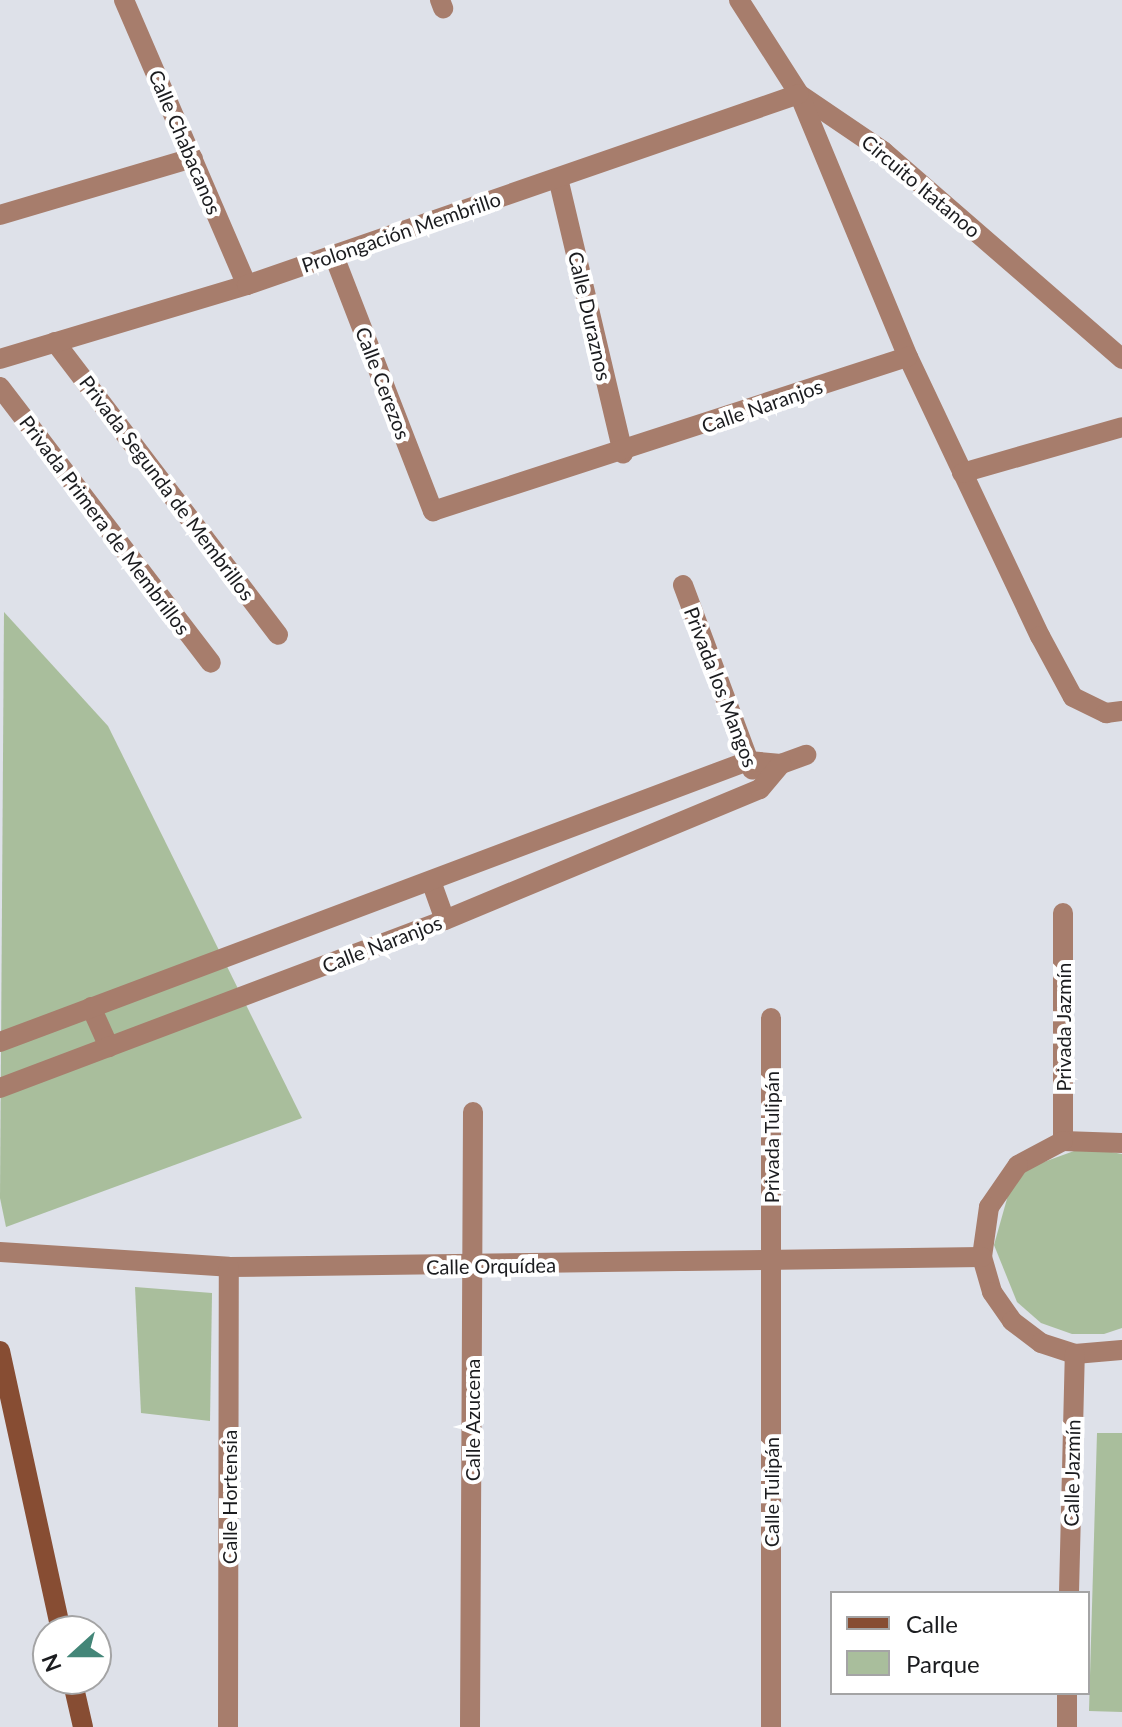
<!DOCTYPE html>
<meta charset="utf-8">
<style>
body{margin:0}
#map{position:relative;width:1122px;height:1727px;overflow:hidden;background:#dee1e9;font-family:Lato,sans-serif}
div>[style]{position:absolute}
.green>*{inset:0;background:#a9be9c}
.street>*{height:20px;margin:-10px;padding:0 10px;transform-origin:10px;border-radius:10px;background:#a77d6c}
.secondary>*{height:20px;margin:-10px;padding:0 10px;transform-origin:10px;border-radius:10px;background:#874d33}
span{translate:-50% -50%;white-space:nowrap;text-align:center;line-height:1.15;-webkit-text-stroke:8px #fff;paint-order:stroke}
.street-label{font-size:20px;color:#1b1c1f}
.legend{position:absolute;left:830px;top:1591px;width:260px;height:104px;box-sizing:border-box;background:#fff;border:2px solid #a4a4a5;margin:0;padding:10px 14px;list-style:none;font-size:24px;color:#1b1c1f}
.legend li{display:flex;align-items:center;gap:16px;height:40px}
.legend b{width:40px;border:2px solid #a4a4a5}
.north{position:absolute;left:32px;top:1615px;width:80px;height:80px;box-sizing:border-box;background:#fff;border:2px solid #a4a4a5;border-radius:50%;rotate:249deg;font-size:22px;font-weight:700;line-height:32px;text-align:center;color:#1b1c1f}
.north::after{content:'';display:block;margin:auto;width:28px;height:36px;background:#438678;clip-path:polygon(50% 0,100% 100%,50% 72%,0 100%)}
</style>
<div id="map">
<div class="green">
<i style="clip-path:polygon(4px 612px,108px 726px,302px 1118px,6px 1227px,0 1198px)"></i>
<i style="clip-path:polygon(1085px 1147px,1122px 1154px,1122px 1328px,1104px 1334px,1072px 1334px,1041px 1323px,1017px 1302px,994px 1245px,1010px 1188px,1030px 1167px)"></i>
<i style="clip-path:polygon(135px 1287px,212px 1293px,210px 1421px,141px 1413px)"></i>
<i style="clip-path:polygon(1097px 1433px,1122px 1433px,1122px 1712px,1089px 1711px)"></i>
</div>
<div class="street">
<i style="left:124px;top:0;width:310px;rotate:66.7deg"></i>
<i style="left:440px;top:0;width:9px;rotate:69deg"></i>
<i style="left:739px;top:0;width:112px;rotate:57.4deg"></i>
<i style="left:799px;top:94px;width:102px;rotate:34.2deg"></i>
<i style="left:883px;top:151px;width:317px;rotate:41deg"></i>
<i style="left:799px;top:94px;width:285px;rotate:67.5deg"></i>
<i style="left:908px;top:357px;width:309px;rotate:64.7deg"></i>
<i style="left:1040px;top:636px;width:69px;rotate:61.6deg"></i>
<i style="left:1073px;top:697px;width:37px;rotate:26deg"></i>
<i style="left:1106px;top:713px;width:16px;rotate:-7deg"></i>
<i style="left:558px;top:178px;width:283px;rotate:76.7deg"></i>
<i style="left:0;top:215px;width:201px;rotate:-16.5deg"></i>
<i style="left:334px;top:256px;width:274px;rotate:68.8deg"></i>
<i style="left:433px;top:511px;width:499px;rotate:-18deg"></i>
<i style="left:55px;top:342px;width:368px;rotate:52.7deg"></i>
<i style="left:0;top:359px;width:258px;rotate:-16.7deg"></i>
<i style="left:247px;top:285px;width:584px;rotate:-19.09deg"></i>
<i style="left:0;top:387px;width:347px;rotate:52.6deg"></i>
<i style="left:962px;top:473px;width:166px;rotate:-16deg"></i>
<i style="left:683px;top:585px;width:197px;rotate:69.5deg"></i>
<i style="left:431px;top:881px;width:41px;rotate:70.3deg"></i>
<i style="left:91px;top:1007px;width:44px;rotate:65.8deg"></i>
<i style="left:0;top:1042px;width:799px;rotate:-20.59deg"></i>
<i style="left:748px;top:761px;width:33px;rotate:5deg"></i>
<i style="left:781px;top:764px;width:27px;rotate:-20deg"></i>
<i style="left:0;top:1088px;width:476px;rotate:-20.7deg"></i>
<i style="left:445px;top:920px;width:341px;rotate:-22.6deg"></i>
<i style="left:760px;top:789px;width:33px;rotate:-50deg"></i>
<i style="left:1063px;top:1141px;width:228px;rotate:-90deg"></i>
<i style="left:1122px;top:1143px;width:59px;rotate:-178.1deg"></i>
<i style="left:1063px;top:1141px;width:51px;rotate:151.9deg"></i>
<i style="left:1018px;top:1165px;width:51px;rotate:124.6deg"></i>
<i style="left:989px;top:1207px;width:50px;rotate:98deg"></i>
<i style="left:982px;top:1257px;width:36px;rotate:74deg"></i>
<i style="left:992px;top:1292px;width:35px;rotate:55deg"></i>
<i style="left:1012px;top:1321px;width:36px;rotate:37deg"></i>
<i style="left:1041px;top:1343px;width:36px;rotate:18deg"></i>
<i style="left:1075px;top:1354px;width:47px;rotate:-4.9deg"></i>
<i style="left:0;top:1252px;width:229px;rotate:3.7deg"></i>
<i style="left:229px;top:1267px;width:753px;rotate:-0.76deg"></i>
<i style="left:1069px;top:1593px;width:239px;rotate:-88.6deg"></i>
<i style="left:228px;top:1727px;width:460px;rotate:-89.9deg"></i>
<i style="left:470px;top:1727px;width:615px;rotate:-89.72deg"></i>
<i style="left:771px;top:1727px;width:709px;rotate:-90deg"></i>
<i style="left:1067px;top:1727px;width:34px;rotate:-90deg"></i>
</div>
<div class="secondary">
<i style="left:0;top:1351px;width:287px;rotate:77.7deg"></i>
<i style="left:72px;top:1679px;width:49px;rotate:77.1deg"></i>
</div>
<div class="street-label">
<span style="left:185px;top:142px;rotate:67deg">Calle Chabacanos</span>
<span style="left:921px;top:186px;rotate:40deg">Circuito Itatanoo</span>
<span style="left:401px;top:232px;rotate:-19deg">Prolongación Membrillo</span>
<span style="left:590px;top:316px;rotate:77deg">Calle Duraznos</span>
<span style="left:383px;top:383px;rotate:69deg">Calle Cerezos</span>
<span style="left:762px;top:406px;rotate:-19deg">Calle Naranjos</span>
<span style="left:167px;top:488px;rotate:53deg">Privada Segunda de Membrillos</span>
<span style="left:105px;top:525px;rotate:53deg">Privada Primera de Membrillos</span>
<span style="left:721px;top:687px;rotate:69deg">Privada los Mangos</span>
<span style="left:382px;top:944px;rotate:-21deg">Calle Naranjos</span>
<span style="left:1063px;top:1027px;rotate:-90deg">Privada Jazmín</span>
<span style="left:771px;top:1137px;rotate:-90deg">Privada Tulipán</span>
<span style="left:491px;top:1266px;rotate:-1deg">Calle Orquídea</span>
<span style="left:472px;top:1420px;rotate:-90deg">Calle Azucena</span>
<span style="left:1072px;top:1473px;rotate:-89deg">Calle Jazmín</span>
<span style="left:771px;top:1492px;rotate:-90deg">Calle Tulipán</span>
<span style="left:229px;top:1497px;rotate:-90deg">Calle Hortensia</span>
</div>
<ul class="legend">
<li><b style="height:10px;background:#874d33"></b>Calle</li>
<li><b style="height:22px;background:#a9be9c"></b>Parque</li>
</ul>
<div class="north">N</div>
</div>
